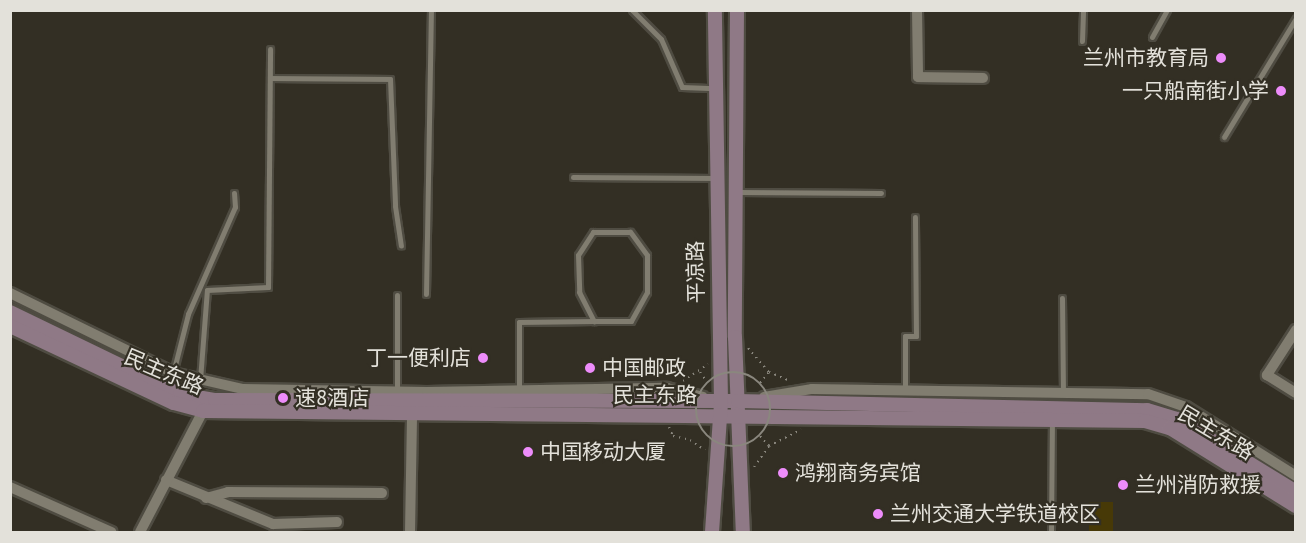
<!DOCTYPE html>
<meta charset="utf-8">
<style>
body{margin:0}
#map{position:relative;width:1306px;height:543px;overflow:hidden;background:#332f24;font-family:"PT Sans","Noto Sans SC",sans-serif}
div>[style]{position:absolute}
.green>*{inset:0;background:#473907;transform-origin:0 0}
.path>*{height:2px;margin-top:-1px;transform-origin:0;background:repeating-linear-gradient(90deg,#8a877e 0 1.5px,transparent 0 6px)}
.roads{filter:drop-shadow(2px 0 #4f4c42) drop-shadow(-2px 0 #4f4c42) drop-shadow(0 2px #4f4c42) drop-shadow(0 -2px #4f4c42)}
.lane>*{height:5px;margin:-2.5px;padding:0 2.5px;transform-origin:2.5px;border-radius:2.5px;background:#817d70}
.street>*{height:10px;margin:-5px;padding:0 5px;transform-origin:5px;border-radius:5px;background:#817d70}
.secondary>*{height:14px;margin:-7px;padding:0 7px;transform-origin:7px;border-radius:7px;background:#8f7986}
.path-bridge>*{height:2px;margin-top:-1px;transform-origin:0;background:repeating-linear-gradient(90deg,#8a877e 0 1.5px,transparent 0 6px)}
.path-bridge>.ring{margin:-1px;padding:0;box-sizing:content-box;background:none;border:2px solid #8a877e;border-radius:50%}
.dots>*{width:16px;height:16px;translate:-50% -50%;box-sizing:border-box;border:3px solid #332f24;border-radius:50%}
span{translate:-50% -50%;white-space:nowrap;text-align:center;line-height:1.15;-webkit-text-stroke:4.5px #332f24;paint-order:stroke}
.poi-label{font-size:21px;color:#e3e1da}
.right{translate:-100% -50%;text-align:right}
.left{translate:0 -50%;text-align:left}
.street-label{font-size:21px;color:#e3e1da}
.frame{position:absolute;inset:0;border:12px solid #e3e1da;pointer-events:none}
</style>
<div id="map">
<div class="green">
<i style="left:1089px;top:502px;width:24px;height:30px"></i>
</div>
<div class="path">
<i style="left:748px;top:348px;width:32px;rotate:49deg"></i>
<i style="left:769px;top:372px;width:23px;rotate:23deg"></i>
<i style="left:700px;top:372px;width:12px;rotate:55deg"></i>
<i style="left:683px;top:381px;width:30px;rotate:-34deg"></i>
<i style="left:760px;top:383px;width:14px;rotate:-51deg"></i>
<i style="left:669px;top:427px;width:10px;rotate:66deg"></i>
<i style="left:673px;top:436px;width:17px;rotate:13deg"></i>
<i style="left:690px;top:440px;width:18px;rotate:34deg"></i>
<i style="left:760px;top:436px;width:13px;rotate:48deg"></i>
<i style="left:754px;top:467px;width:26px;rotate:-54deg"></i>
<i style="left:769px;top:446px;width:36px;rotate:-27deg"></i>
</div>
<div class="roads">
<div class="lane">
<i style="left:632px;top:10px;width:41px;rotate:45deg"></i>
<i style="left:661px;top:39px;width:52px;rotate:66.4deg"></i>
<i style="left:682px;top:87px;width:33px;rotate:2deg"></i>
<i style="left:1152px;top:37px;width:31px;rotate:-61deg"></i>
<i style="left:1082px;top:41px;width:31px;rotate:-88deg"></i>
<i style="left:270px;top:78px;width:120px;rotate:0.5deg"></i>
<i style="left:390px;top:79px;width:127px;rotate:87.7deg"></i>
<i style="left:395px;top:206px;width:40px;rotate:81.5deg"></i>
<i style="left:1224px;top:137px;width:139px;rotate:-58.8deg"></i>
<i style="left:573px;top:177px;width:143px;rotate:0.4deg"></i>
<i style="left:738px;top:192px;width:143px;rotate:0.4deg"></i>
<i style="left:426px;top:294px;width:284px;rotate:-89deg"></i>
<i style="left:397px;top:295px;width:97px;rotate:90deg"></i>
<i style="left:1062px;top:298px;width:95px;rotate:89.4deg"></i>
<i style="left:173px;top:373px;width:61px;rotate:-75.7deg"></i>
<i style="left:188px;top:314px;width:117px;rotate:-66.3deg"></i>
<i style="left:235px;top:207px;width:14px;rotate:-94deg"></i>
<i style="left:200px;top:380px;width:90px;rotate:-85.6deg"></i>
<i style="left:207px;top:290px;width:61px;rotate:-2.8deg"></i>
<i style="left:268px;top:287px;width:238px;rotate:-89.5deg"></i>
<i style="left:519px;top:390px;width:68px;rotate:-90deg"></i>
<i style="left:519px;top:322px;width:75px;rotate:-0.8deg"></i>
<i style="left:594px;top:321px;width:37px"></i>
<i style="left:631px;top:321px;width:33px;rotate:-61deg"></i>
<i style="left:647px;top:292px;width:37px;rotate:-90deg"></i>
<i style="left:647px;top:255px;width:29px;rotate:-126deg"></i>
<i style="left:630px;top:232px;width:37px;rotate:180deg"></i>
<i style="left:593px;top:232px;width:27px;rotate:123deg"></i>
<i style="left:578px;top:255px;width:37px;rotate:88deg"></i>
<i style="left:579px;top:292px;width:33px;rotate:63deg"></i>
<i style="left:905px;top:390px;width:54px;rotate:-90deg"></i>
<i style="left:905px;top:336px;width:11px"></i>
<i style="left:916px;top:336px;width:119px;rotate:-90.5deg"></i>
<i style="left:1051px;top:532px;width:110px;rotate:-89.5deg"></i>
</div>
<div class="street">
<i style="left:917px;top:10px;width:67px;rotate:89.1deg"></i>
<i style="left:918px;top:77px;width:65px;rotate:0.9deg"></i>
<i style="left:10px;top:293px;width:182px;rotate:26.1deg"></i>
<i style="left:173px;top:373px;width:72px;rotate:12.9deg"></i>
<i style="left:243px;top:389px;width:184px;rotate:0.9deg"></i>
<i style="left:427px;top:392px;width:240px;rotate:-1deg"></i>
<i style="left:667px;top:388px;width:37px;rotate:14deg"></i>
<i style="left:1296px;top:330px;width:54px;rotate:122.8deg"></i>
<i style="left:1267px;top:375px;width:34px;rotate:32deg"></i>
<i style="left:764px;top:397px;width:49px;rotate:-9.5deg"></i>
<i style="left:812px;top:389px;width:336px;rotate:0.9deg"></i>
<i style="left:1148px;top:394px;width:40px;rotate:18.9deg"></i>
<i style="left:1186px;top:407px;width:130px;rotate:32.1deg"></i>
<i style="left:166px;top:480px;width:116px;rotate:22.4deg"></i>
<i style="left:273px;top:524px;width:64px;rotate:-1.8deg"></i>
<i style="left:10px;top:487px;width:111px;rotate:24deg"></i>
<i style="left:206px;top:498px;width:23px;rotate:-15deg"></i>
<i style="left:228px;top:492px;width:154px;rotate:0.4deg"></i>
<i style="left:140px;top:532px;width:136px;rotate:-62.5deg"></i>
<i style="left:410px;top:532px;width:116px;rotate:-89deg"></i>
</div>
<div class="secondary">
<i style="left:737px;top:10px;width:327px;rotate:90.4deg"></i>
<i style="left:735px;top:337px;width:195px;rotate:87.7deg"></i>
<i style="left:10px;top:312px;width:189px;rotate:25.8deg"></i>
<i style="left:180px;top:394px;width:36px;rotate:10deg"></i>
<i style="left:215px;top:400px;width:523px;rotate:0.11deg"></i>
<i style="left:738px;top:401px;width:409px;rotate:1.3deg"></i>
<i style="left:1147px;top:410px;width:31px;rotate:17deg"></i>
<i style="left:1177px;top:419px;width:140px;rotate:31.5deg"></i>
<i style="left:10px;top:326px;width:181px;rotate:25.2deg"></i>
<i style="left:174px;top:403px;width:30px;rotate:15deg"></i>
<i style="left:203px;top:411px;width:942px;rotate:0.61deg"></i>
<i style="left:1145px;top:421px;width:26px;rotate:16deg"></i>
<i style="left:1170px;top:428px;width:148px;rotate:31.8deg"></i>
<i style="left:712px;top:532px;width:130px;rotate:-86deg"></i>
<i style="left:721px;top:402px;width:392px;rotate:-90.9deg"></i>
</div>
</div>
<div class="path-bridge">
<i class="ring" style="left:696px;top:372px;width:72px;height:72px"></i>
</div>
<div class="dots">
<i style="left:1221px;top:58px;background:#ed8cfa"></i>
<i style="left:1281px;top:91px;background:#ed8cfa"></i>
<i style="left:483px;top:358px;background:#ed8cfa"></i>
<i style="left:590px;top:368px;background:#ed8cfa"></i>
<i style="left:283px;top:398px;background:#ed8cfa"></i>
<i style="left:528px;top:452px;background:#ed8cfa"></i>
<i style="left:783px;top:473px;background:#ed8cfa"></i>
<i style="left:1123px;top:485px;background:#ed8cfa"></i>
<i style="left:878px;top:514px;background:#ed8cfa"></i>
</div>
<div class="poi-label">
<span class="right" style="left:1209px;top:58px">兰州市教育局</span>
<span class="right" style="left:1269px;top:91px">一只船南街小学</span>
<span class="right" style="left:471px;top:358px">丁一便利店</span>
<span class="left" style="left:602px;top:368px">中国邮政</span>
<span class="left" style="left:295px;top:398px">速8酒店</span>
<span class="left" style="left:540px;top:452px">中国移动大厦</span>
<span class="left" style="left:795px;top:473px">鸿翔商务宾馆</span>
<span class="left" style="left:1135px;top:485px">兰州消防救援</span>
<span class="left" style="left:890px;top:514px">兰州交通大学铁道校区</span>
</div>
<div class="street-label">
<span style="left:696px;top:272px;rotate:-91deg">平凉路</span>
<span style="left:164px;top:372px;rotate:23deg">民主东路</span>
<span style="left:655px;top:395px">民主东路</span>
<span style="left:1216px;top:433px;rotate:31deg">民主东路</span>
</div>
<div class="frame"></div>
</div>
